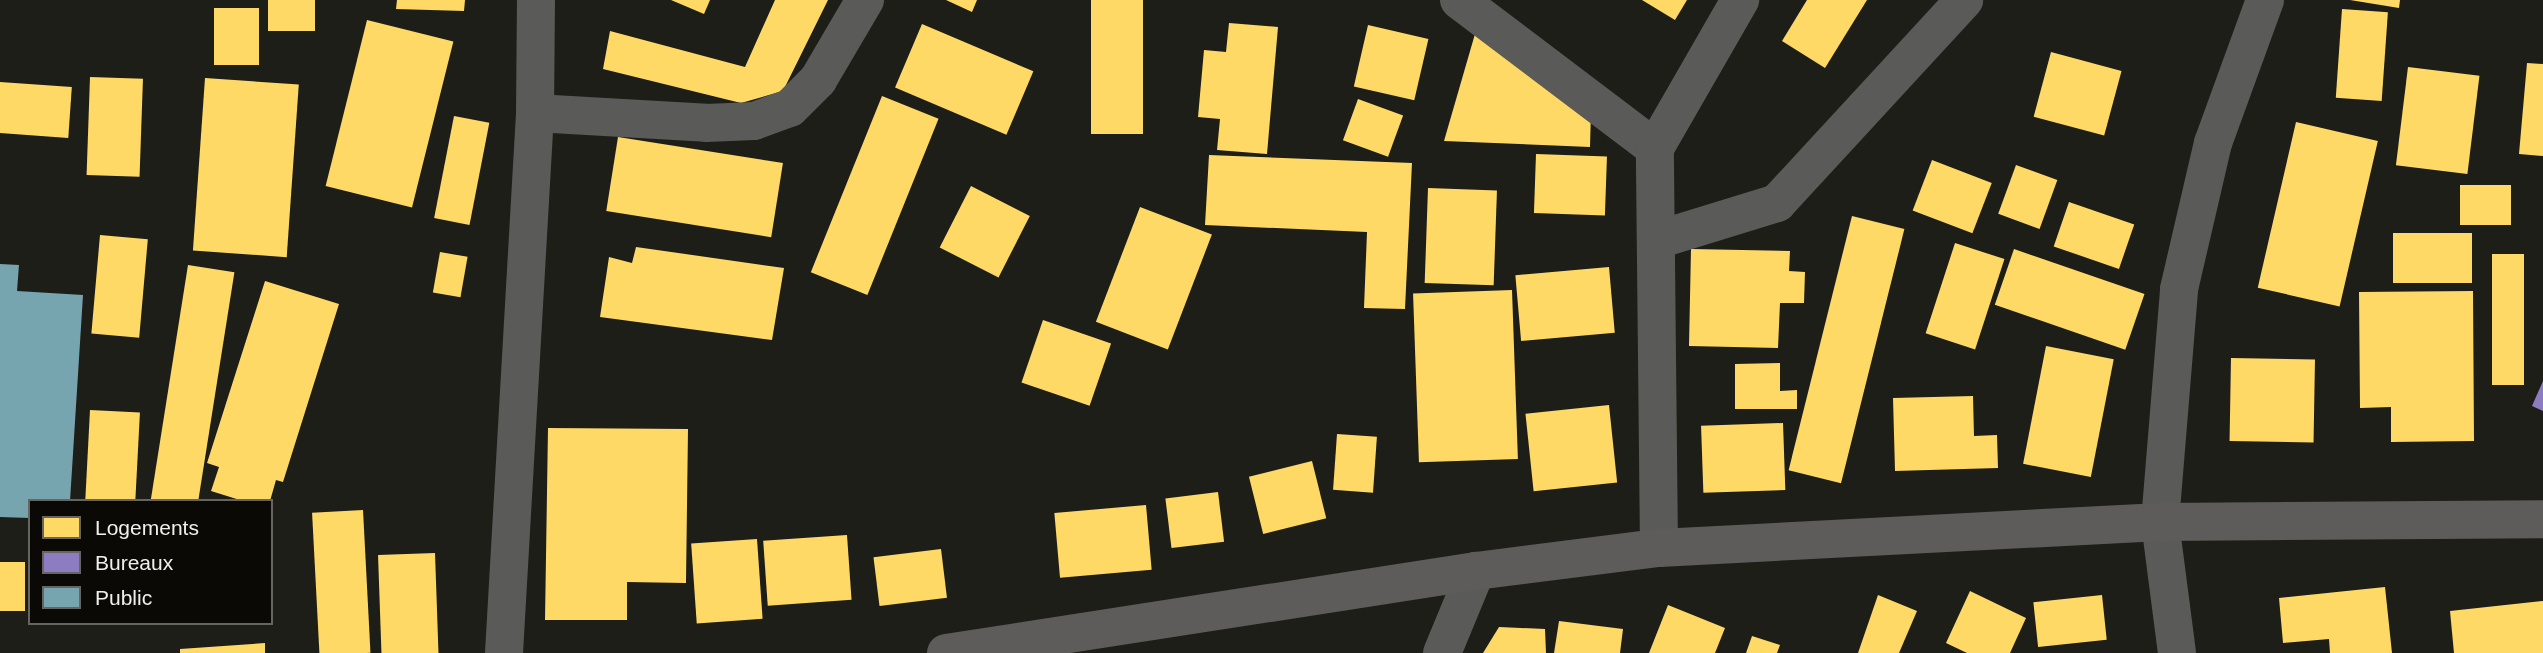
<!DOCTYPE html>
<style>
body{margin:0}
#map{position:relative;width:2543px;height:653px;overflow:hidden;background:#1e1e19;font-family:Helvetica,sans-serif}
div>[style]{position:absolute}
.homes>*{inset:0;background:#ffd966;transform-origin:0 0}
.offices>*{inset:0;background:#8e7cc3}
.public>*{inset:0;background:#76a5af}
.street>*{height:38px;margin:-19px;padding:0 19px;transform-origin:19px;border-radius:19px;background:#5a5a58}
.secondary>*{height:38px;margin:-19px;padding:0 19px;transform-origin:19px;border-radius:19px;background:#5d5c5a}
span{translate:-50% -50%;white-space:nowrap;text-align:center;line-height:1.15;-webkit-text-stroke:7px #0a0906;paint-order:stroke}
.legend{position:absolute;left:28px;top:499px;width:245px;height:126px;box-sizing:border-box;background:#0a0906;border:2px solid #666561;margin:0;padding:9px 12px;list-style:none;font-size:21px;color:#f0efe9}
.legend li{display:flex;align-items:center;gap:14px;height:35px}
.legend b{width:35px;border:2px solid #666561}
</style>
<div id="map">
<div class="homes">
<i style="left:268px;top:0;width:47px;height:31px"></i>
<i style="clip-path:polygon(397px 0,465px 0,464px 11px,396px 9px)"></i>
<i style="clip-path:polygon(671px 0,710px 0,704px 14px)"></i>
<i style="clip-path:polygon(775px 0,828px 0,783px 91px,741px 103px,603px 69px,610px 31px,745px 67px)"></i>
<i style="clip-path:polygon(946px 0,977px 0,972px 12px)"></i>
<i style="left:1091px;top:0;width:52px;height:134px"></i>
<i style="clip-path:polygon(1642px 0,1687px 0,1675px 20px)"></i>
<i style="clip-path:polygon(1807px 0,1867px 0,1825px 68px,1782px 41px)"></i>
<i style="clip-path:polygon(2350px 0,2400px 0,2399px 8px)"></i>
<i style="left:214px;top:8px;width:45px;height:57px"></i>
<i style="left:2342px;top:9px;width:46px;height:89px;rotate:4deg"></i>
<i style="left:367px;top:20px;width:89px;height:171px;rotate:14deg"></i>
<i style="clip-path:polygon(1229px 23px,1278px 27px,1267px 154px,1217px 150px,1220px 119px,1198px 117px,1204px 50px,1226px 52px)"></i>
<i style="left:922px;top:24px;width:121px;height:69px;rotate:23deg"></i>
<i style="left:1368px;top:25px;width:62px;height:63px;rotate:13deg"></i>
<i style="clip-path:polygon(1477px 27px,1591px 110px,1590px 147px,1444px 141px)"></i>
<i style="left:2051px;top:52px;width:73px;height:67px;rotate:15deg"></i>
<i style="clip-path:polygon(2527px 63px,2543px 64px,2543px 156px,2519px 154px)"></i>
<i style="left:2408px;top:67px;width:72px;height:99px;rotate:7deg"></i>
<i style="left:90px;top:77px;width:53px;height:98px;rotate:2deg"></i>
<i style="left:205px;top:78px;width:94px;height:173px;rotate:4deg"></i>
<i style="left:0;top:82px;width:72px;height:51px;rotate:4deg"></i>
<i style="left:882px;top:96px;width:61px;height:190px;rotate:22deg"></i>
<i style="left:1358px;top:99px;width:48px;height:44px;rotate:20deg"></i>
<i style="left:454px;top:116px;width:36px;height:104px;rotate:11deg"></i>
<i style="left:2296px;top:122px;width:84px;height:170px;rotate:13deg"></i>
<i style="left:618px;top:137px;width:167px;height:75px;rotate:9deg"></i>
<i style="left:1536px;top:154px;width:71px;height:59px;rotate:2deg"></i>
<i style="clip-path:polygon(1209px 155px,1412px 163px,1405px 309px,1364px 308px,1367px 232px,1205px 225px)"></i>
<i style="left:1932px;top:160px;width:64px;height:54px;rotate:21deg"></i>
<i style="left:2016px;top:165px;width:44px;height:52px;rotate:20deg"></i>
<i style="left:2460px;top:185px;width:51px;height:40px"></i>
<i style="left:971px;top:186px;width:66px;height:69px;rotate:27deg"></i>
<i style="left:1428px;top:188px;width:69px;height:95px;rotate:2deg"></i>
<i style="left:2069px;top:202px;width:69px;height:47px;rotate:19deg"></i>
<i style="left:1140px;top:207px;width:77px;height:123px;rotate:21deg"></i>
<i style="left:1852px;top:216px;width:54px;height:262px;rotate:14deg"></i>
<i style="left:2393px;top:233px;width:79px;height:50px"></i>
<i style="left:100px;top:235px;width:48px;height:99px;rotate:5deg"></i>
<i style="left:1955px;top:243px;width:52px;height:95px;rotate:18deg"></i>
<i style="clip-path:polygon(636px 247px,784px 268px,772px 340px,600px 317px,609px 257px,632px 263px)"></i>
<i style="clip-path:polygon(1691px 249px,1790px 251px,1789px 271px,1805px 272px,1804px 303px,1780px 303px,1778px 348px,1689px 346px)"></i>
<i style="left:2014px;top:249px;width:138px;height:59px;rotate:19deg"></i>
<i style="left:440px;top:252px;width:28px;height:41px;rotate:10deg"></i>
<i style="left:2492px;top:254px;width:32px;height:131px"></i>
<i style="left:188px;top:265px;width:47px;height:239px;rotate:9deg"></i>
<i style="left:1609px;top:267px;width:66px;height:94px;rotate:85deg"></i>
<i style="clip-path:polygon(265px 281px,339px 304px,283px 482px,276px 480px,270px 501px,243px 501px,211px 491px,219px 467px,207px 463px)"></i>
<i style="left:1512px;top:290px;width:169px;height:99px;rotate:88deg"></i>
<i style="clip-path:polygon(2473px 291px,2474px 441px,2391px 442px,2391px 407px,2360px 408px,2359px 292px)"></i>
<i style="left:1043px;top:320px;width:72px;height:66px;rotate:19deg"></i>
<i style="left:2046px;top:346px;width:69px;height:120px;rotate:11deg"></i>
<i style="left:2231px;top:358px;width:84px;height:83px;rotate:1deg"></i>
<i style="clip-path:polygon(1780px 363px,1780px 391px,1797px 390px,1797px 409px,1735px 409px,1735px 364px)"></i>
<i style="clip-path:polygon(1973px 396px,1974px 436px,1997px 435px,1998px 468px,1895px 471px,1893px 398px)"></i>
<i style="left:1609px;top:405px;width:78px;height:84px;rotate:84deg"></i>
<i style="left:90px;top:410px;width:50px;height:91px;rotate:3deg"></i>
<i style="left:1783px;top:423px;width:67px;height:82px;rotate:88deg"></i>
<i style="clip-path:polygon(548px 428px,688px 429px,686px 583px,627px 582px,627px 620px,545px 620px)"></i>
<i style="left:1337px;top:434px;width:40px;height:56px;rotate:4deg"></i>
<i style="left:1312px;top:461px;width:59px;height:65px;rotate:76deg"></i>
<i style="left:1218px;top:492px;width:50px;height:53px;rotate:83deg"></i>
<i style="left:1146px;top:505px;width:65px;height:92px;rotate:85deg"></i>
<i style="left:363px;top:510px;width:143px;height:51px;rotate:87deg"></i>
<i style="left:847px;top:535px;width:65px;height:84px;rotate:86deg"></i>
<i style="left:757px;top:539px;width:80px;height:66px;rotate:86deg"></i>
<i style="left:941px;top:549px;width:49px;height:68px;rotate:83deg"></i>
<i style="left:435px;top:553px;width:100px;height:57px;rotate:88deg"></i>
<i style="left:0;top:562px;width:25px;height:49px"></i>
<i style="clip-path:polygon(2385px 587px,2392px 653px,2330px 653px,2329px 639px,2283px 643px,2279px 598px)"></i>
<i style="clip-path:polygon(1970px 591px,2026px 618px,2010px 653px,1967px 653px,1946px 643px)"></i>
<i style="clip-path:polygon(1878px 595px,1917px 611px,1899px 653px,1858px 653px)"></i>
<i style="left:2102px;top:595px;width:45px;height:69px;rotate:84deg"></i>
<i style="clip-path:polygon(2543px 601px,2543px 653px,2454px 653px,2450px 611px)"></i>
<i style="clip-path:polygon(1668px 605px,1725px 628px,1715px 653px,1649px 653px)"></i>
<i style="clip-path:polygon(1559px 621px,1623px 629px,1620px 653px,1554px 653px)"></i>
<i style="clip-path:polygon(1499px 627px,1545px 629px,1546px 653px,1483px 653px)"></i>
<i style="clip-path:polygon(1752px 636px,1780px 645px,1777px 653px,1746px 653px)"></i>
<i style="clip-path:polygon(265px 643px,265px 653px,180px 653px,180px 649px)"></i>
</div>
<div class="offices">
<i style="clip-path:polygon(2543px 381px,2543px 411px,2532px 406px)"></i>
</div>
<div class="public">
<i style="clip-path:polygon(0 264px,19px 265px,17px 291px,83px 295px,70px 501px,30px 501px,30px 518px,0 517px)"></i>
</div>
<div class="street">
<i style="left:1459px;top:0;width:246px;rotate:37.1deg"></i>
<i style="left:535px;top:113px;width:171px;rotate:3.3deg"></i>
<i style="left:706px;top:123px;width:48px;rotate:-2.4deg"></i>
<i style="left:754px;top:121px;width:38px;rotate:-20deg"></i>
<i style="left:790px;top:108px;width:40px;rotate:-45deg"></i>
<i style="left:818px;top:80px;width:93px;rotate:-59.6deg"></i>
<i style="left:1657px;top:240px;width:126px;rotate:-17.1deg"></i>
<i style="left:1777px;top:203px;width:276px;rotate:-47.3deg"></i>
<i style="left:1659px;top:548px;width:400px;rotate:-90.6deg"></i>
<i style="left:1655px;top:148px;width:171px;rotate:-60.1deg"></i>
<i style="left:504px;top:653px;width:541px;rotate:-86.71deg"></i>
<i style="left:535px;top:113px;width:113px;rotate:-89.5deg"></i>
<i style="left:1442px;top:653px;width:89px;rotate:-67.5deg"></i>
<i style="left:2177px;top:653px;width:132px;rotate:-97.4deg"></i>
<i style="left:2160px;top:522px;width:234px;rotate:-85.3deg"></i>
<i style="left:2179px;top:289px;width:150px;rotate:-76.9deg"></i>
<i style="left:2213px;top:143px;width:152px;rotate:-70deg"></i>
</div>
<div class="secondary">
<i style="left:946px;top:653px;width:536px;rotate:-8.79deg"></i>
<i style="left:1476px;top:571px;width:184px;rotate:-7.2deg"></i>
<i style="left:1659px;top:548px;width:502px;rotate:-2.97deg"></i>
<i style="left:2160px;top:522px;width:383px;rotate:-0.4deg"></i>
</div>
<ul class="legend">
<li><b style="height:19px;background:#ffd966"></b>Logements</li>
<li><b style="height:19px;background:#8e7cc3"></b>Bureaux</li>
<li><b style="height:19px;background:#76a5af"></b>Public</li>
</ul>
</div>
